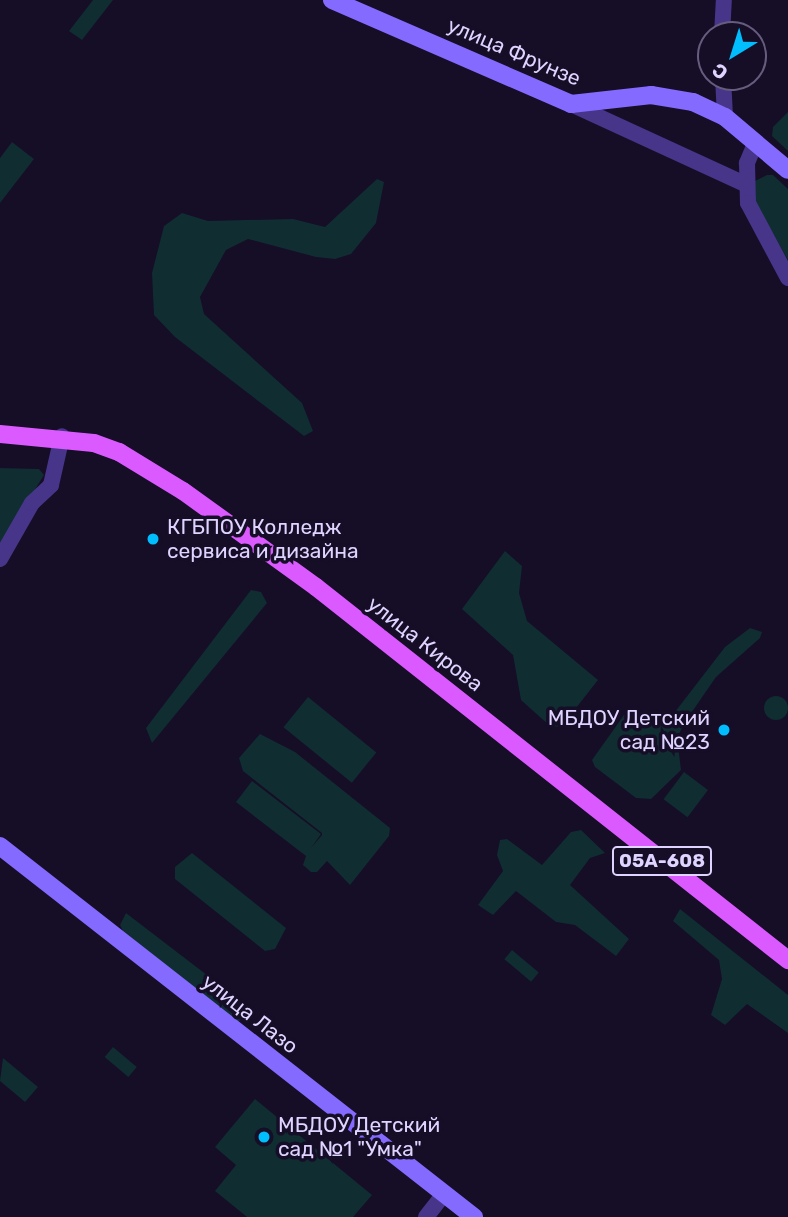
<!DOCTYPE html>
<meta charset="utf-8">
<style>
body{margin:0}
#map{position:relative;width:788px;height:1217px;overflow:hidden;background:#160d27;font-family:Rubik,sans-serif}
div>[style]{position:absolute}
.green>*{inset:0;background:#102d31;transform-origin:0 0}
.round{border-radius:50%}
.minor>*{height:16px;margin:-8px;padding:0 8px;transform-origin:8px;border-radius:8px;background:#463589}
.secondary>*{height:18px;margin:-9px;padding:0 9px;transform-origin:9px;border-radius:9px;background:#856aff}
.primary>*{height:18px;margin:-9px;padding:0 9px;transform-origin:9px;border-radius:9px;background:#db5aff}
.dots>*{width:19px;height:19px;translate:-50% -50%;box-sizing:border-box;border:4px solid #160d27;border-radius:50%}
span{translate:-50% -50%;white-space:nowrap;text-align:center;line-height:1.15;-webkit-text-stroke:7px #160d27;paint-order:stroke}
.shield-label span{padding:2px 5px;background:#160d27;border:2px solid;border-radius:5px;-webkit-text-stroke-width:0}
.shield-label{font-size:19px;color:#dfd3ff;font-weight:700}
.street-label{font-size:21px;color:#dfd3ff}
.poi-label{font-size:21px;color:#dfd3ff}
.left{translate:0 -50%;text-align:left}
.right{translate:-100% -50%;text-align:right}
.north{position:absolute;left:697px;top:21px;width:70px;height:70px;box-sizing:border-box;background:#160d27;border:2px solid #665c7d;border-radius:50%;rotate:218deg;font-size:19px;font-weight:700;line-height:28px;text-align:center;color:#dfd3ff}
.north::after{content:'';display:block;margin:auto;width:24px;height:32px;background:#00bdfe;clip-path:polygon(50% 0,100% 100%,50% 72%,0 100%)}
</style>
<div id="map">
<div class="green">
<i style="clip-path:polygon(93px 0,113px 0,82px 40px,69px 31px)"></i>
<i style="clip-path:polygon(788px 112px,788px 151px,772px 136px,773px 127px)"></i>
<i style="clip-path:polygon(12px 142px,34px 159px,0 203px,0 158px)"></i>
<i style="clip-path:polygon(767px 175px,773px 175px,788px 189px,788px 260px,750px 193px,755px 181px)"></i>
<i style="clip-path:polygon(377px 179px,384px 182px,376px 223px,351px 254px,335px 259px,316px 257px,248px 239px,226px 250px,200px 297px,204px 314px,302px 403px,313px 431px,304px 436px,175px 337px,154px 315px,152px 273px,164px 226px,182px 213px,208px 221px,293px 219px,325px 227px)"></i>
<i style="clip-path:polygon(0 468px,39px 469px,44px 475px,0 546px)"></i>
<i style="clip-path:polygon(505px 551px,522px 566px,519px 593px,527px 621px,598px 680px,561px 727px,550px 726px,521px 700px,513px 655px,462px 609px)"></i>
<i style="clip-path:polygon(251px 590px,261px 592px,267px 603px,152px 743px,146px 728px)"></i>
<i style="clip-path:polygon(750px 628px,762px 632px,760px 638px,716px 677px,685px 722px,677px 738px,681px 770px,651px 799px,636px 798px,595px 767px,592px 760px,624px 715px,631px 712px,658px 724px,668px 721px,725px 647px)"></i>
<i class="round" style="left:764px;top:696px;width:24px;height:24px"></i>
<i style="left:308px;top:697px;width:88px;height:39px;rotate:39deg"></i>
<i style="clip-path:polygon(260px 734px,295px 752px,390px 828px,389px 836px,350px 885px,327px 861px,317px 872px,311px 872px,303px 865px,306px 856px,236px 802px,252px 781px,321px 834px,311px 848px,322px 835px,322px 833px,243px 771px,239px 758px)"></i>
<i style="left:684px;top:772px;width:30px;height:34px;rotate:37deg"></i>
<i style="clip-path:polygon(581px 830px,605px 853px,590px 858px,570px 885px,629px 939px,616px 956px,575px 925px,556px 922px,516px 891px,493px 915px,478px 905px,503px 871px,497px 855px,500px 840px,507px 839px,542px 865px,571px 832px)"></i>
<i style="clip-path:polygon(192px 853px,286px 928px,275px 949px,265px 951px,175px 879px,175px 867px)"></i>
<i style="clip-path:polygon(680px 909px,788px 995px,788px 1033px,747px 1004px,725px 1025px,711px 1015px,722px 979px,719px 960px,673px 921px)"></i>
<i style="clip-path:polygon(126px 913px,250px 1008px,245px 1018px,237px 1022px,123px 931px,120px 925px)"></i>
<i style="left:512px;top:950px;width:35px;height:12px;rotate:40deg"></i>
<i style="left:113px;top:1047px;width:31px;height:13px;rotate:40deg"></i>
<i style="clip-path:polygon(3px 1058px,38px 1087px,25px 1102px,0 1081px)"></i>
<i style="clip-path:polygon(255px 1099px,372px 1195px,353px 1217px,247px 1217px,215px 1191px,236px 1165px,215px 1147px)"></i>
</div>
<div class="minor">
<i style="left:722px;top:35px;width:35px;rotate:-87deg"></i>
<i style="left:723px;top:77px;width:40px;rotate:87.1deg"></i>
<i style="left:571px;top:104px;width:192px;rotate:24.7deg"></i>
<i style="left:755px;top:144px;width:21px;rotate:113deg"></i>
<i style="left:747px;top:163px;width:40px;rotate:88.6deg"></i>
<i style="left:748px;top:203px;width:85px;rotate:61.9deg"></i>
<i style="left:0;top:559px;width:64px;rotate:-60.3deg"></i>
<i style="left:32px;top:503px;width:26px;rotate:-43deg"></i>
<i style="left:51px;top:485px;width:50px;rotate:-77.3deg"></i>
<i style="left:426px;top:1217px;width:29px;rotate:-52deg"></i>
</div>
<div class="secondary">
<i style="left:332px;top:0;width:261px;rotate:23.5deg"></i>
<i style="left:571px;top:104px;width:81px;rotate:-6.4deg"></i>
<i style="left:651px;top:95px;width:43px;rotate:9.5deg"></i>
<i style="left:693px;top:102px;width:35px;rotate:25deg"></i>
<i style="left:725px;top:117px;width:82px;rotate:40.1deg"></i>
<i style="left:0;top:846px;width:602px;rotate:38.05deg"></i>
</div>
<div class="primary">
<i style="left:0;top:434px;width:94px;rotate:5.5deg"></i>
<i style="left:94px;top:443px;width:27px;rotate:20deg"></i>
<i style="left:119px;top:452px;width:75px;rotate:31.4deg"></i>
<i style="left:183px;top:491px;width:164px;rotate:35.8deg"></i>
<i style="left:316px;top:587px;width:602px;rotate:38.32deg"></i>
</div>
<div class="dots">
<i style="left:153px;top:539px;background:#00bdfe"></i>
<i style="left:724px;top:730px;background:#00bdfe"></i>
<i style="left:264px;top:1137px;background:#00bdfe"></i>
</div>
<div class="shield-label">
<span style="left:662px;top:861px">05А-608</span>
</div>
<div class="street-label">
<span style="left:514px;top:52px;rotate:23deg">улица Фрунзе</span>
<span style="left:425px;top:644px;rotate:38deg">улица Кирова</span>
<span style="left:250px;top:1014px;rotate:38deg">улица Лазо</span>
</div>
<div class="poi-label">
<span class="left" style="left:167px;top:539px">КГБПОУ Колледж<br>сервиса и дизайна</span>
<span class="right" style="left:710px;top:730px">МБДОУ Детский<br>сад №23</span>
<span class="left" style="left:278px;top:1137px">МБДОУ Детский<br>сад №1 "Умка"</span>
</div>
<div class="north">С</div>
</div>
